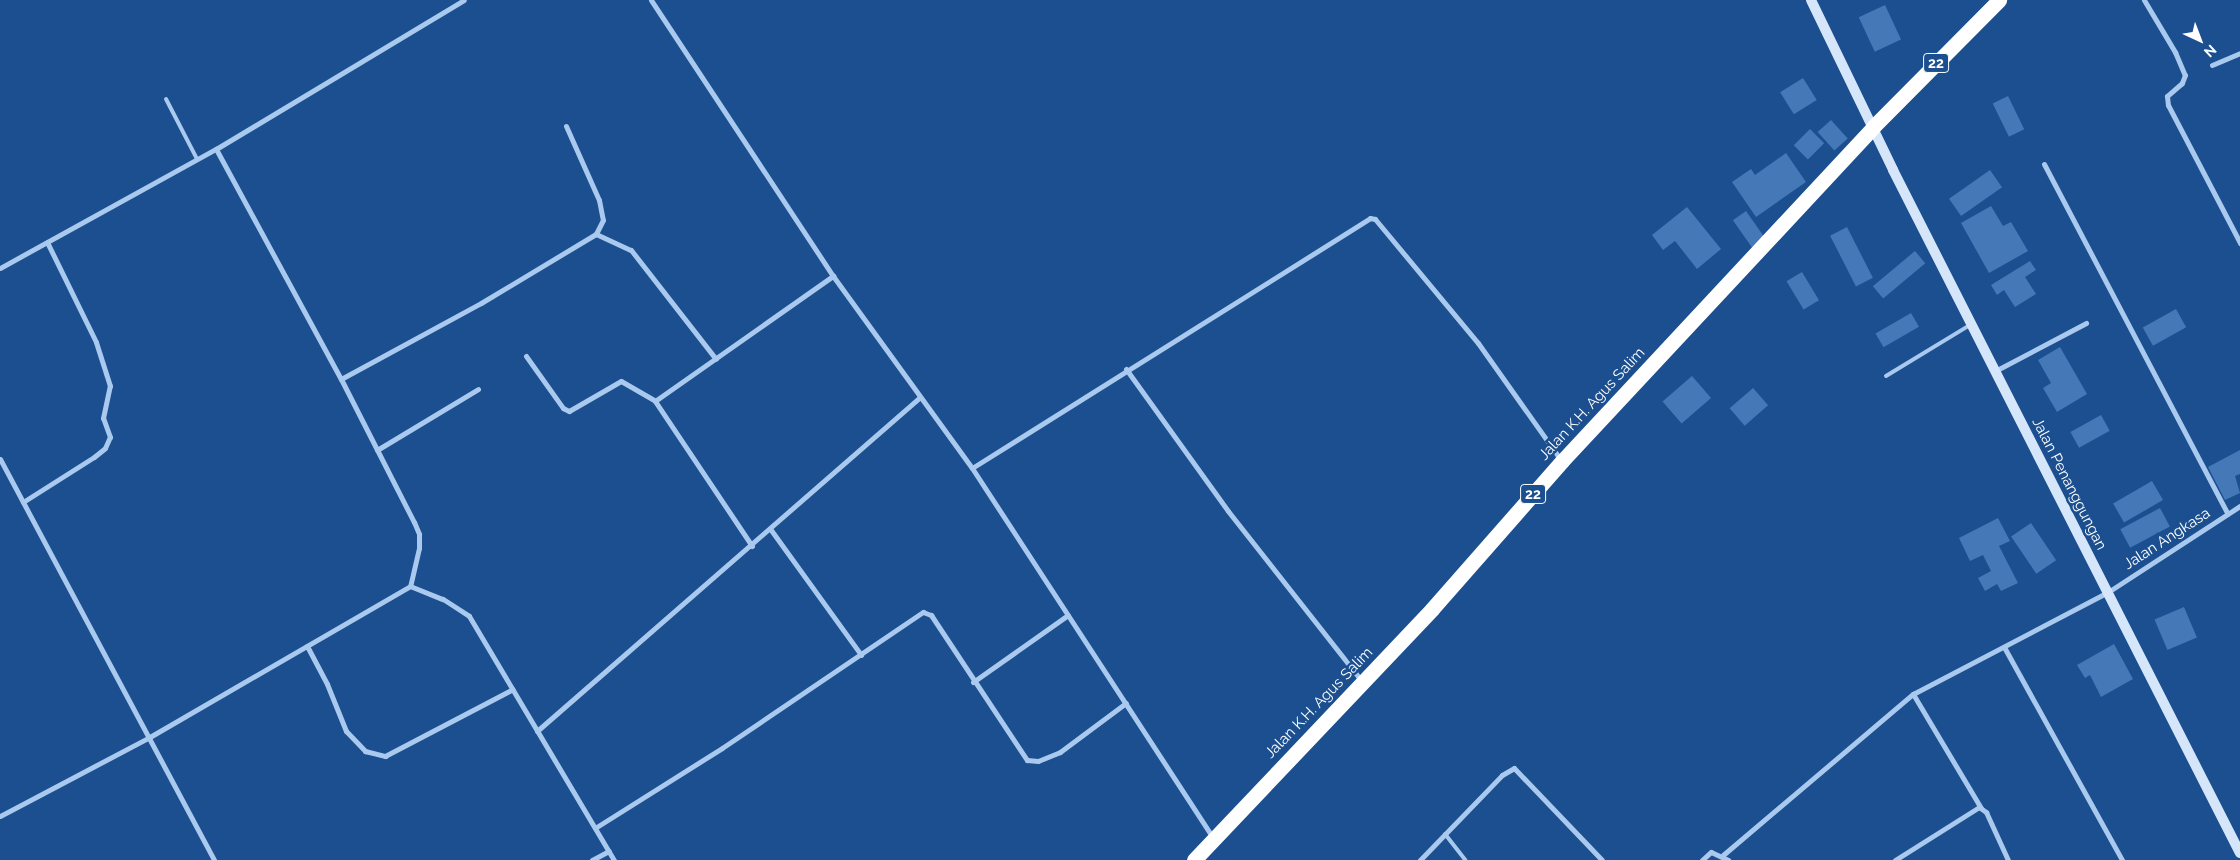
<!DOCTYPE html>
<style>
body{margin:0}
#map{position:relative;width:2240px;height:860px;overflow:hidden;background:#1b4f8f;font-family:Raleway,sans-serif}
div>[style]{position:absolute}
.building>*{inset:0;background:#4478b7;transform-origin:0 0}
.lane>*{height:4px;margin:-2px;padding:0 2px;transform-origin:2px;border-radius:2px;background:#a9c9ee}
.street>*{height:5px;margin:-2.5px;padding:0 2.5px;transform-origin:2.5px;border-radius:2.5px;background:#a9c9ee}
.secondary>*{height:10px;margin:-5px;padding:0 5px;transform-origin:5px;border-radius:5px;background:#d6e6fa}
.highway>*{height:15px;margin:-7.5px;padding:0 7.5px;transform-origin:7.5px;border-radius:7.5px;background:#fff}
span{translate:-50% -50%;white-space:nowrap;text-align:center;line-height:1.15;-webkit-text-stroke:5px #1b4f8f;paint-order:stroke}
.shield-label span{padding:1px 4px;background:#1b4f8f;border:1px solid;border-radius:4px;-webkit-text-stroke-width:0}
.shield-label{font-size:14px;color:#fff;font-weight:700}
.street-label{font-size:15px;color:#fff}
.north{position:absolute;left:2175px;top:15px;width:50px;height:50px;-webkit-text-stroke:4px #1b4f8f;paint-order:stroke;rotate:137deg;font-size:14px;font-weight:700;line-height:20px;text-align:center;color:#fff}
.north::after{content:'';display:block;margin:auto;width:18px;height:22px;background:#fff;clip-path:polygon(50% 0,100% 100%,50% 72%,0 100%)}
</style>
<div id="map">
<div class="building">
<i style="left:1885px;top:5px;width:38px;height:29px;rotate:65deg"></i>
<i style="left:1803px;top:78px;width:26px;height:27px;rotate:58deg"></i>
<i style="left:2008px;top:96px;width:37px;height:17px;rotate:64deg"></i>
<i style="left:1831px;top:120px;width:25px;height:18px;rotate:48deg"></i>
<i style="left:1810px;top:129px;width:20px;height:23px;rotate:45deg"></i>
<i style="clip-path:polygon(1786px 153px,1806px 182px,1756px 217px,1732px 182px,1751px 169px,1755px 175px)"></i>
<i style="left:1990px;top:170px;width:21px;height:50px;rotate:55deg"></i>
<i style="clip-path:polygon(1991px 206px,2003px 226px,2011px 222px,2028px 251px,1989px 273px,1961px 223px)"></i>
<i style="clip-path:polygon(1687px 207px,1721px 249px,1697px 269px,1675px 241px,1663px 250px,1652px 235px)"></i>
<i style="left:1746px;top:211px;width:33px;height:16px;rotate:55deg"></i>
<i style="left:1847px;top:227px;width:57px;height:19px;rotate:63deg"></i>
<i style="left:1915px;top:251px;width:16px;height:55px;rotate:50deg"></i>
<i style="clip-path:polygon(2030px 261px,2036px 270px,2025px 277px,2036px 294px,2015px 307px,2004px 290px,1997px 295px,1991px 285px)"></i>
<i style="left:1802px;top:272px;width:33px;height:18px;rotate:59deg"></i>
<i style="left:2176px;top:309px;width:21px;height:38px;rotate:61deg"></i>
<i style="left:1911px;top:313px;width:16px;height:41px;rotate:60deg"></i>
<i style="clip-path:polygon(2060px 347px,2087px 394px,2057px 412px,2043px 388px,2051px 383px,2038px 360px)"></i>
<i style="left:1692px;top:376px;width:29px;height:39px;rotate:49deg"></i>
<i style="left:1753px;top:388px;width:23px;height:31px;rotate:49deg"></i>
<i style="left:2101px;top:415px;width:18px;height:35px;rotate:61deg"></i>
<i style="clip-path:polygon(2240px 450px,2240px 474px,2235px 476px,2240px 493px,2225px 500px,2208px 467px)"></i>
<i style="left:2152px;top:481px;width:22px;height:45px;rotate:60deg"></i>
<i style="left:2160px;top:508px;width:21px;height:45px;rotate:62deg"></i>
<i style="clip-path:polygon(1998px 518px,2010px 541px,1999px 546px,2018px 583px,2001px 591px,1997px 584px,1985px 591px,1978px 578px,1991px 571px,1983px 555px,1970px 561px,1959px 538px)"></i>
<i style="left:2031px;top:523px;width:45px;height:24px;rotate:56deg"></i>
<i style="left:2184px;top:607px;width:33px;height:32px;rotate:67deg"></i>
<i style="clip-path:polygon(2114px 644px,2133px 679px,2101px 697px,2090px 675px,2085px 678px,2077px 665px)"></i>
</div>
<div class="lane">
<i style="left:166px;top:99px;width:68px;rotate:62.7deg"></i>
<i style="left:1886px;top:376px;width:98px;rotate:-31.3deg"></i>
<i style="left:1445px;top:834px;width:33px;rotate:52deg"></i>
</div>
<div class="street">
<i style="left:651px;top:0;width:331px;rotate:56.6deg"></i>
<i style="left:833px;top:276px;width:237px;rotate:54.1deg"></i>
<i style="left:972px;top:468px;width:442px;rotate:56.9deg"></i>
<i style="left:2144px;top:0;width:61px;rotate:59.2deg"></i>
<i style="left:2175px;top:52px;width:25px;rotate:67deg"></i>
<i style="left:2185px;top:75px;width:9px;rotate:111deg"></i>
<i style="left:2182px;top:83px;width:20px;rotate:139deg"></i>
<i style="left:2167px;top:96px;width:9px;rotate:84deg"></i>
<i style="left:2168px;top:105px;width:156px;rotate:62.4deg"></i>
<i style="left:2212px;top:65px;width:30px;rotate:-23deg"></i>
<i style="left:566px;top:126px;width:81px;rotate:66deg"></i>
<i style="left:599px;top:200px;width:20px;rotate:79deg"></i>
<i style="left:603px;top:220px;width:16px;rotate:117deg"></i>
<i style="left:216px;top:149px;width:262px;rotate:61.5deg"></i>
<i style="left:341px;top:379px;width:161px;rotate:63deg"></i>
<i style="left:414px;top:522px;width:13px;rotate:67deg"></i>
<i style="left:419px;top:534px;width:14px;rotate:90deg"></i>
<i style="left:419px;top:548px;width:39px;rotate:103deg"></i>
<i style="left:410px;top:586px;width:35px;rotate:22deg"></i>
<i style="left:443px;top:599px;width:31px;rotate:33deg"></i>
<i style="left:469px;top:616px;width:284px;rotate:59.3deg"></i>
<i style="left:2044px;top:164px;width:395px;rotate:62.3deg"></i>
<i style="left:0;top:268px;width:247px;rotate:-28.9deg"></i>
<i style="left:216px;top:149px;width:289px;rotate:-31deg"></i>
<i style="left:526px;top:356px;width:64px;rotate:54.6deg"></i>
<i style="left:563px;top:408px;width:7px;rotate:27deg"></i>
<i style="left:569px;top:411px;width:60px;rotate:-30deg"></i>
<i style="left:621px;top:381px;width:39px;rotate:30deg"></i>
<i style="left:1126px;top:369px;width:175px;rotate:54.3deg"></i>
<i style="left:1228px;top:511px;width:215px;rotate:51.8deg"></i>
<i style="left:1995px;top:371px;width:103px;rotate:-27.8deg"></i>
<i style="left:341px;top:379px;width:159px;rotate:-28.5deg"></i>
<i style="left:481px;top:303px;width:134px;rotate:-31deg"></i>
<i style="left:596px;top:234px;width:38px;rotate:25deg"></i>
<i style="left:631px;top:250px;width:138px;rotate:52.1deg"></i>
<i style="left:377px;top:450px;width:118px;rotate:-31.1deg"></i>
<i style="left:0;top:459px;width:455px;rotate:61.9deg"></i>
<i style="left:972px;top:468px;width:470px;rotate:-32.1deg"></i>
<i style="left:1370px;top:218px;width:5px;rotate:11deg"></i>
<i style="left:1375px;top:219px;width:161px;rotate:50.3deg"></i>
<i style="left:1478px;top:343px;width:142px;rotate:54.7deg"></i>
<i style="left:23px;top:502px;width:84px;rotate:-32.4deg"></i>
<i style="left:94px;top:457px;width:14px;rotate:-39deg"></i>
<i style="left:105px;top:448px;width:12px;rotate:-66deg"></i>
<i style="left:110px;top:437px;width:20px;rotate:-110deg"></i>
<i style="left:103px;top:418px;width:33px;rotate:-78deg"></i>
<i style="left:110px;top:386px;width:46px;rotate:-107.7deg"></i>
<i style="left:96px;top:342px;width:111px;rotate:-116.1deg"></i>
<i style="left:771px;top:530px;width:154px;rotate:54.2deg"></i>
<i style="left:752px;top:546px;width:174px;rotate:-123.8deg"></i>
<i style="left:655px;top:401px;width:218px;rotate:-35.1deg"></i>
<i style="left:307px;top:646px;width:43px;rotate:62.2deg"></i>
<i style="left:327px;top:684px;width:51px;rotate:68deg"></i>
<i style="left:346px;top:731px;width:28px;rotate:46deg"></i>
<i style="left:365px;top:751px;width:21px;rotate:14deg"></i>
<i style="left:385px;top:756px;width:144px;rotate:-27.6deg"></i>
<i style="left:2004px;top:647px;width:244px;rotate:61deg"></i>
<i style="left:973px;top:682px;width:116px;rotate:-35.2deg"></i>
<i style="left:1913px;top:694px;width:133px;rotate:59.2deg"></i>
<i style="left:537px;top:731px;width:507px;rotate:-41.08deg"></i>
<i style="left:0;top:816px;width:167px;rotate:-27.8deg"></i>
<i style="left:148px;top:738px;width:303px;rotate:-30.1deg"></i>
<i style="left:595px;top:828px;width:150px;rotate:-32.2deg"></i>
<i style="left:722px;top:748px;width:243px;rotate:-34.1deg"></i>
<i style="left:923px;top:612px;width:9px;rotate:21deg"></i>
<i style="left:931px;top:615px;width:174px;rotate:56.5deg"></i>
<i style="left:1027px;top:760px;width:11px;rotate:5deg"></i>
<i style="left:1038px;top:761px;width:24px;rotate:-22deg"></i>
<i style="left:1060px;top:752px;width:82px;rotate:-36.6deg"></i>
<i style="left:1723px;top:855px;width:249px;rotate:-40.3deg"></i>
<i style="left:1913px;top:694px;width:220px;rotate:-27.6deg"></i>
<i style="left:2108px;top:592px;width:158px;rotate:-33.1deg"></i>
<i style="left:592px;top:860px;width:19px;rotate:-28deg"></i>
<i style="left:1420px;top:860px;width:118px;rotate:-46deg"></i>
<i style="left:1502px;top:775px;width:14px;rotate:-30deg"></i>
<i style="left:1514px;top:768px;width:127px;rotate:46.3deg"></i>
<i style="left:1702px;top:860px;width:12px;rotate:-42deg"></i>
<i style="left:1711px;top:852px;width:19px;rotate:25deg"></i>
<i style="left:1895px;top:860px;width:99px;rotate:-32.2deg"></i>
<i style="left:1979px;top:807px;width:9px;rotate:36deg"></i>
<i style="left:1986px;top:812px;width:53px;rotate:65.4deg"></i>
</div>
<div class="secondary">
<i style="left:1811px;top:0;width:189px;rotate:64.2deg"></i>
<i style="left:1893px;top:170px;width:766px;rotate:63.07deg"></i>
</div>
<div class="highway">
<i style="left:1194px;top:860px;width:346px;rotate:-46.5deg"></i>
<i style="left:1432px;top:609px;width:197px;rotate:-48.7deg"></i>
<i style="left:1562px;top:461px;width:456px;rotate:-47deg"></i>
<i style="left:1873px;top:127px;width:179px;rotate:-45.2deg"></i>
</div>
<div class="shield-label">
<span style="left:1936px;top:63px">22</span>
<span style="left:1533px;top:494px">22</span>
</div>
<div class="street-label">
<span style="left:1592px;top:404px;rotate:-47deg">Jalan K.H. Agus Salim</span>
<span style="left:2069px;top:484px;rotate:63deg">Jalan Penanggungan</span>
<span style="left:2167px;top:539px;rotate:-33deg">Jalan Angkasa</span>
<span style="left:1319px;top:703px;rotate:-46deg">Jalan K.H. Agus Salim</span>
</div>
<div class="north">N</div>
</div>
